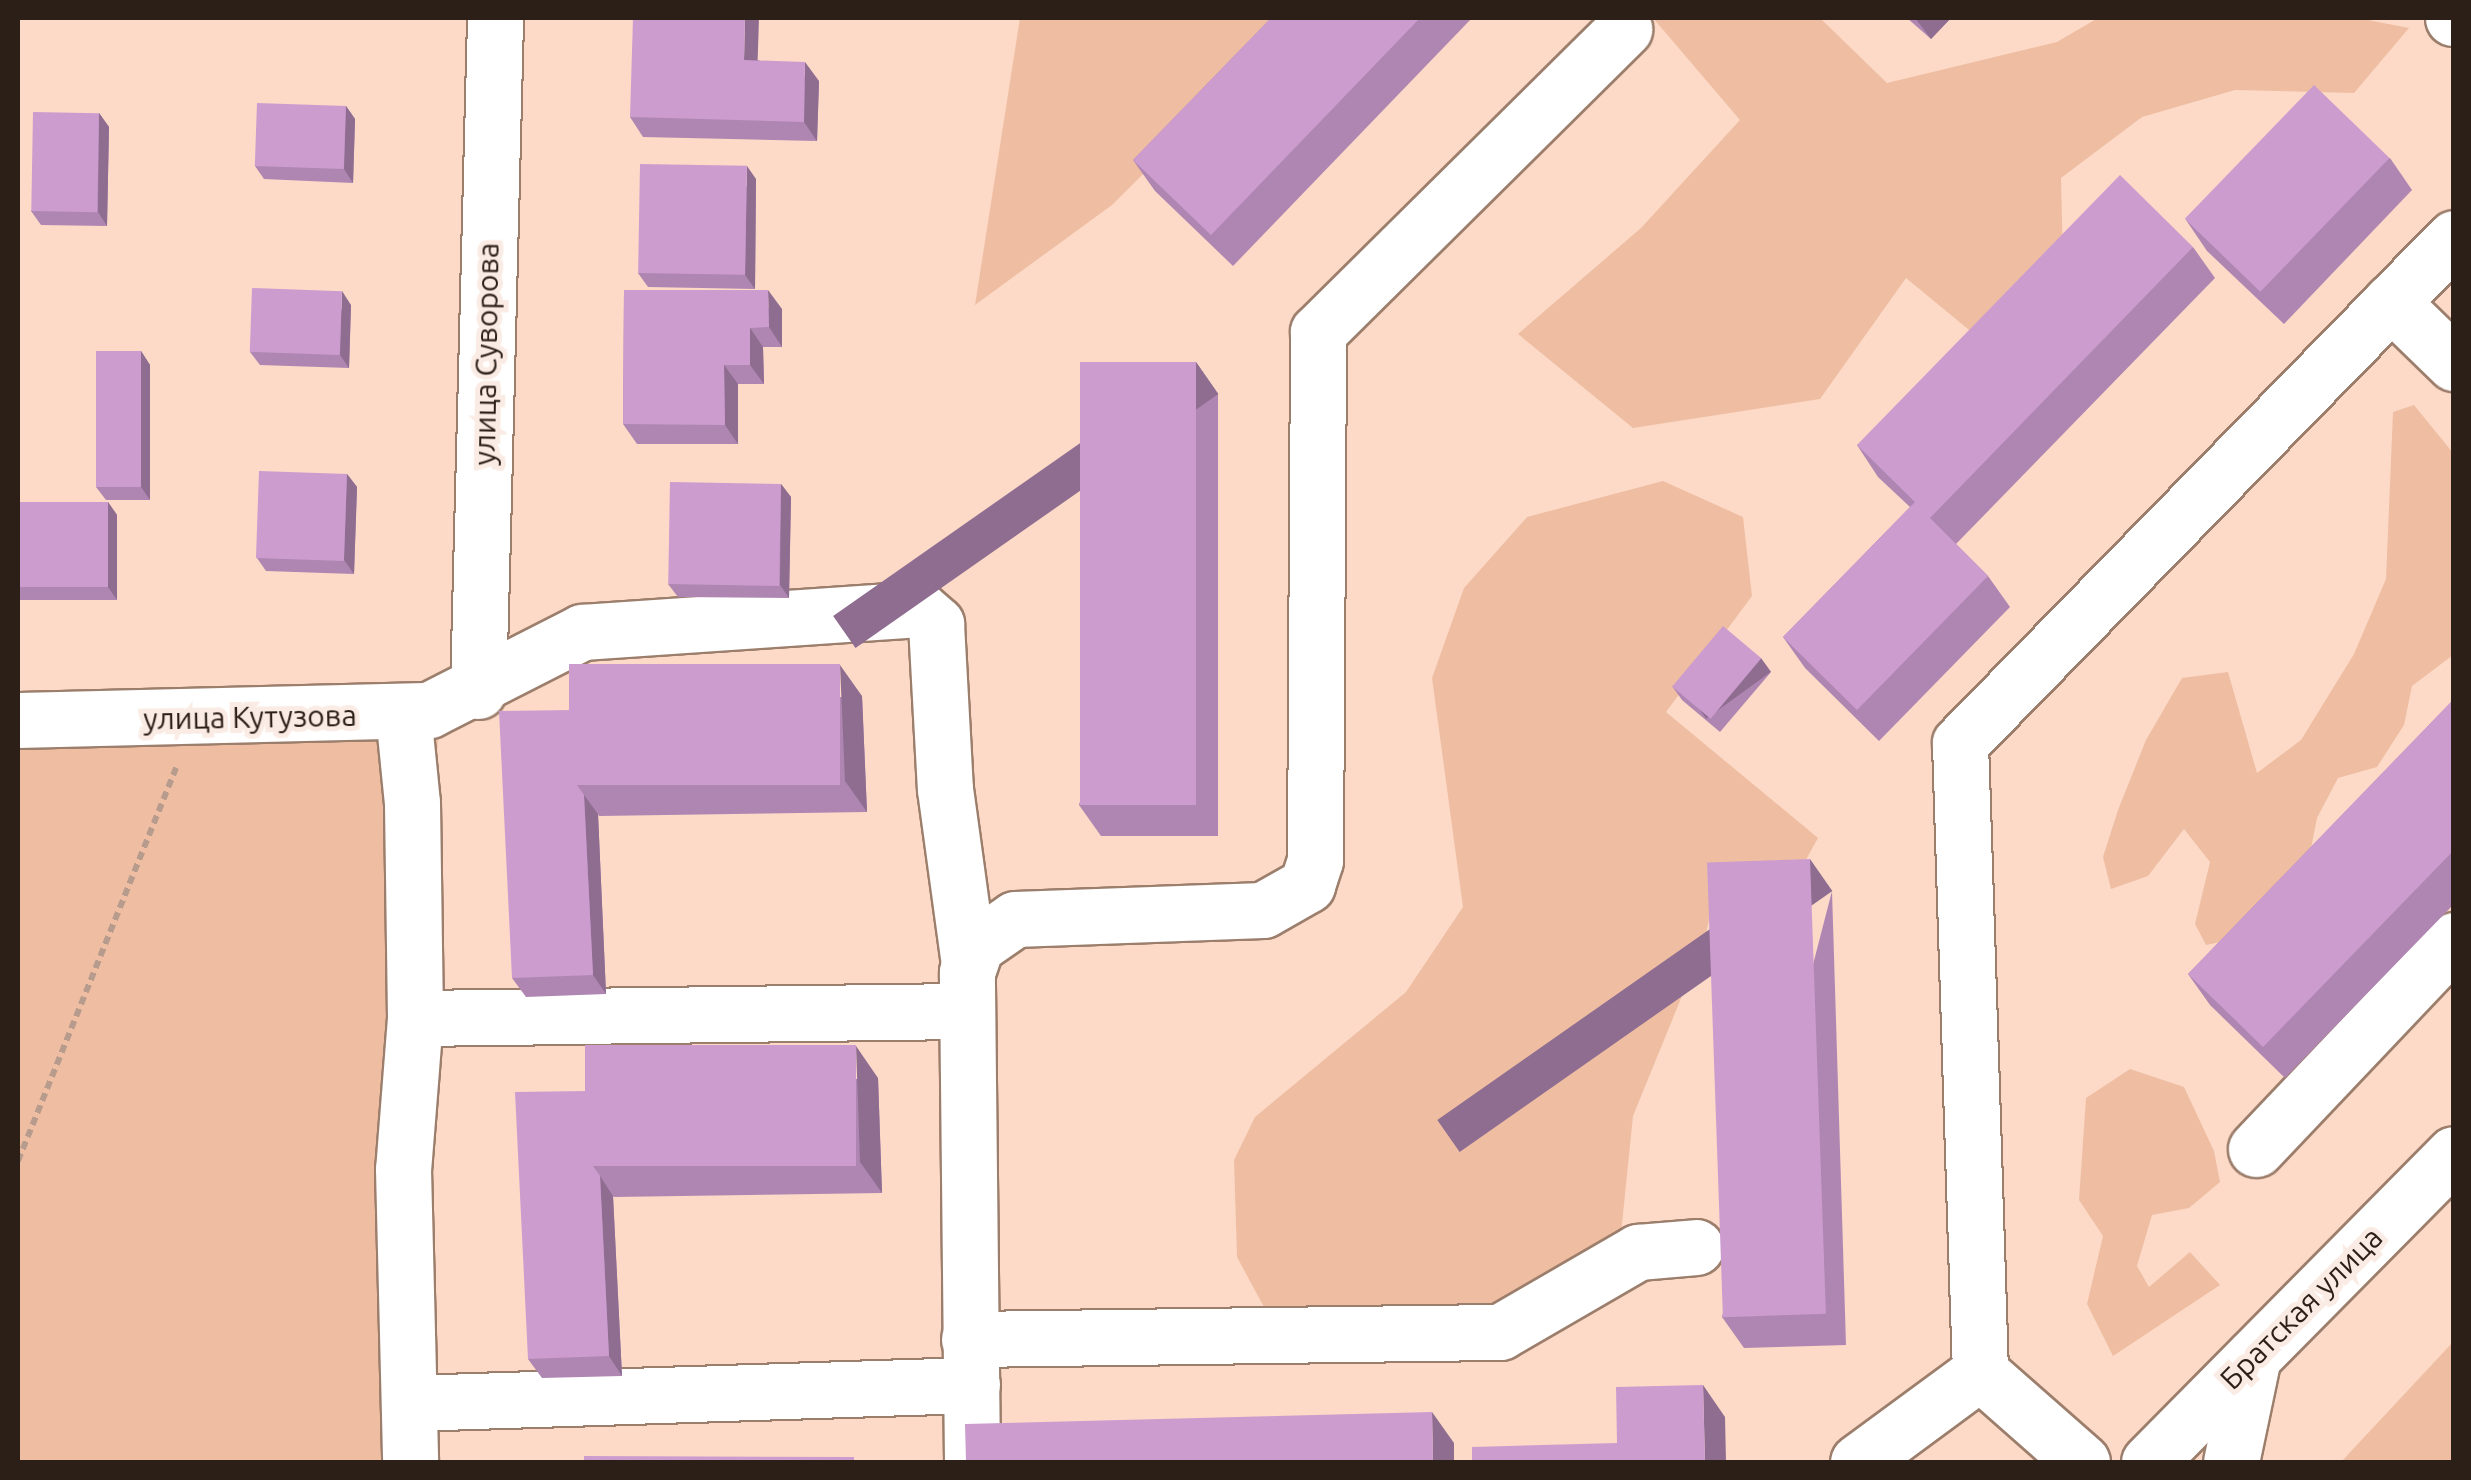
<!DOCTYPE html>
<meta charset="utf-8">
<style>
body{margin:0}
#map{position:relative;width:2471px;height:1480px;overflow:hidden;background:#fcdac7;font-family:Ubuntu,sans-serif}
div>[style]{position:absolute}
.green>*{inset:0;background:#efbea2}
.path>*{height:6px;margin-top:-3px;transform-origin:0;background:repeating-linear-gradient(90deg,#b79c8d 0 8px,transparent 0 13px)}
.roads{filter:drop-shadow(2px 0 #9c7e6c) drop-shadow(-2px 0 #9c7e6c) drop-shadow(0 2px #9c7e6c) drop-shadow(0 -2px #9c7e6c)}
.minor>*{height:55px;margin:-27.5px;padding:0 27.5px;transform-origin:27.5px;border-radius:27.5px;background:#fff}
.wall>*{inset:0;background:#af86b2}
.shaded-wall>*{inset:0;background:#8f6d91;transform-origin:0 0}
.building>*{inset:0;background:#cc9ccf;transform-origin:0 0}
span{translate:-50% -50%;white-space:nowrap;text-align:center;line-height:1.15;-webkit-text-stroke:10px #faece4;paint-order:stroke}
.street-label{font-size:30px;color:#2b1f17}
.frame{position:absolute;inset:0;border:20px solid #2b1f17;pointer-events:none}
</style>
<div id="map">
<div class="green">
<i style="clip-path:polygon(1020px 18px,1300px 18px,1112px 205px,975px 305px)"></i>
<i style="clip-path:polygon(1653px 18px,1820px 18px,1887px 83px,2057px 42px,2098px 18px,2358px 18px,2409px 28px,2354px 93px,2235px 90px,2142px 117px,2061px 178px,2063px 261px,1974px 334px,1906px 278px,1820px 399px,1633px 428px,1518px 334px,1641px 228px,1740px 120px)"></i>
<i style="clip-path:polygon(2414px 405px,2453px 453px,2453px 655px,2412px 686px,2404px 725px,2377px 767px,2338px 778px,2317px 818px,2305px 879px,2239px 938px,2206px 945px,2195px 924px,2210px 862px,2184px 829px,2148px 876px,2111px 889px,2103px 857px,2118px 810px,2146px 740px,2182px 678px,2228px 672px,2257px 773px,2301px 740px,2354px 654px,2386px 579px,2393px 412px)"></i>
<i style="clip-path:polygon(1663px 481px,1743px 517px,1752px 596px,1666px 712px,1818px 838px,1798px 874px,1717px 885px,1704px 942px,1633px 1116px,1618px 1263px,1588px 1295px,1280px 1337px,1237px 1257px,1234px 1160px,1255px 1117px,1406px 992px,1463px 907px,1432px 678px,1464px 588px,1527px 517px)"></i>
<i style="clip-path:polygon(438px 740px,410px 1091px,439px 1462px,18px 1462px,18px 743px)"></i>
<i style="clip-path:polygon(2130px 1069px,2184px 1087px,2214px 1151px,2220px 1182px,2189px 1208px,2152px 1215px,2137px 1266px,2149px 1287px,2190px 1252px,2220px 1285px,2113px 1356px,2087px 1304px,2103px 1236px,2079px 1200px,2086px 1098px)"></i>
<i style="clip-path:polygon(2453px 1342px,2453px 1462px,2341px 1462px)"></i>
</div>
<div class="path">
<i style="left:18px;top:1161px;width:424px;rotate:-68.1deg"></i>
</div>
<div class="roads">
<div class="minor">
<i style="left:2453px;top:18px;width:1px"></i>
<i style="left:2391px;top:302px;width:88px;rotate:44.1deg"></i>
<i style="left:478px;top:691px;width:673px;rotate:-88.55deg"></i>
<i style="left:403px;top:713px;width:90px;rotate:84.3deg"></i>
<i style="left:412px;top:803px;width:215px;rotate:89.2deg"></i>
<i style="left:415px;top:1018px;width:151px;rotate:94.5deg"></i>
<i style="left:403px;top:1169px;width:293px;rotate:88.6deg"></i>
<i style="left:18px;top:720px;width:411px;rotate:-1.4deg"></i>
<i style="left:429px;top:710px;width:172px;rotate:-27deg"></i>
<i style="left:582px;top:632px;width:338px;rotate:-3.9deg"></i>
<i style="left:919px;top:609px;width:23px;rotate:41deg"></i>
<i style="left:936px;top:624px;width:165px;rotate:86.9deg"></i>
<i style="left:945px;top:789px;width:178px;rotate:82.2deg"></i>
<i style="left:415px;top:1018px;width:552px;rotate:-0.73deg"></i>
<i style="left:2256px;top:1149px;width:288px;rotate:-46.5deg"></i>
<i style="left:969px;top:1339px;width:531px;rotate:-0.76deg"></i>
<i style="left:1500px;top:1332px;width:160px;rotate:-30.1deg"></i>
<i style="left:1638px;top:1252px;width:58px;rotate:-4.9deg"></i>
<i style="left:411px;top:1403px;width:561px;rotate:-1.84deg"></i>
<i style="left:972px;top:1462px;width:490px;rotate:-90.6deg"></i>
<i style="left:967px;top:972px;width:28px;rotate:-71deg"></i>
<i style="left:976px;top:946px;width:47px;rotate:-34.7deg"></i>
<i style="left:1015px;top:919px;width:248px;rotate:-2.1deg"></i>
<i style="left:1263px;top:910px;width:51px;rotate:-29.6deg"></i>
<i style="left:1307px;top:885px;width:26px;rotate:-72deg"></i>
<i style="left:1315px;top:860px;width:528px;rotate:-89.67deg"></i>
<i style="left:1318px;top:332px;width:431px;rotate:-44.7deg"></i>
<i style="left:1858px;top:1462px;width:152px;rotate:-36.4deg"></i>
<i style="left:2082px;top:1462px;width:136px;rotate:-138.6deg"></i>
<i style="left:1980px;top:1372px;width:629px;rotate:-91.82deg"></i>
<i style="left:1960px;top:743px;width:706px;rotate:-45.63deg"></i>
<i style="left:2149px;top:1462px;width:433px;rotate:-45.3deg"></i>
<i style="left:2231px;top:1462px;width:107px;rotate:-78.2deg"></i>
</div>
</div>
<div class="wall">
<i style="clip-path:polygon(1271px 18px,1472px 18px,1233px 266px,1155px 191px,1133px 160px)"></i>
<i style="clip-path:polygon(1907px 18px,1951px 18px,1931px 39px)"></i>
<i style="clip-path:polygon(758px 60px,819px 81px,817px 141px,643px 137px,630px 117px)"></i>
<i style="clip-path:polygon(346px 106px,355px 119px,353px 183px,264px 179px,255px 166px)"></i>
<i style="clip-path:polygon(99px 113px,109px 127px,107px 226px,41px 225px,31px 211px)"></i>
<i style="clip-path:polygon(2390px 158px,2412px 190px,2284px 324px,2207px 251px,2186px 220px)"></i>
<i style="clip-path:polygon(756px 179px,755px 289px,648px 287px,638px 273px)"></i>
<i style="clip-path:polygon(2193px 247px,2215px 278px,1956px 544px,1988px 576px,2010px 607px,1879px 741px,1805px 668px,1783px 637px,1910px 507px,1878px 477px,1857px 445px)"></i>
<i style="clip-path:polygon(624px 290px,782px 309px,782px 347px,763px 347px,764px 384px,738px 384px,738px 444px,637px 444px,623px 424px)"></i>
<i style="clip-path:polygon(351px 305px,349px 368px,260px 365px,250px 352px)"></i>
<i style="clip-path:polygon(141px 351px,150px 365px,150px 500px,106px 500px,96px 487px)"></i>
<i style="clip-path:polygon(1196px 362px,1218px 394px,1218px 836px,1101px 836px,1079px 805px)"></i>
<i style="clip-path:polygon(347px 474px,357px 487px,354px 574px,266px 571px,257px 558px)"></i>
<i style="clip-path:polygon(781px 484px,791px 497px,789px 598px,678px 597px,668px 584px)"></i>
<i style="clip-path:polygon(18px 502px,108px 502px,117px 515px,117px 600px,18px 600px)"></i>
<i style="clip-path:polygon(1771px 672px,1720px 732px,1682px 700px,1672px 686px)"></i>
<i style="clip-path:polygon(862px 696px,867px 812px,599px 816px,598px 814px,606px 994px,526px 997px,512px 978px,572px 710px)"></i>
<i style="clip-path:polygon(2454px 699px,2454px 904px,2285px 1078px,2210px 1005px,2188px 974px)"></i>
<i style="clip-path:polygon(1832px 891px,1846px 1345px,1744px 1348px,1722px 1317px)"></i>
<i style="clip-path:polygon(878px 1078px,882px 1193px,614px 1197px,613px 1196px,622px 1376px,542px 1378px,528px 1359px,588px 1091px)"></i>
</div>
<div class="shaded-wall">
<i style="clip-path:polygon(745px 18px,759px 18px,757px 79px,744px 60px)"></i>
<i style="clip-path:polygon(1915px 18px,1951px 18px,1931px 39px)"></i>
<i style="clip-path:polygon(805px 62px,819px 81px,817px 141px,804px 122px)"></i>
<i style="clip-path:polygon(346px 106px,355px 119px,353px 183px,344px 169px)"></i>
<i style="clip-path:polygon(99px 113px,109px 127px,107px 226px,98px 212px)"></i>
<i style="clip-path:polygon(747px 166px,756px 179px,755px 289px,745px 275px)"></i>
<i style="clip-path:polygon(768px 290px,782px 309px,782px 347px,769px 327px)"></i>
<i style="clip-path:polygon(342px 291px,351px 305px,349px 368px,340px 355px)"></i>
<i style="clip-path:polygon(750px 328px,763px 347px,764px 384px,750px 365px)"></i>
<i style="clip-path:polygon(141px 351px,150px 365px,150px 500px,141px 487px)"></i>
<i style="left:1196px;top:362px;width:39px;height:443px;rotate:55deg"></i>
<i style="clip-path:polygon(724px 365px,738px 384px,738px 444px,725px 425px)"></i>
<i style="clip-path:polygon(347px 474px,357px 487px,354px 574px,344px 560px)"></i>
<i style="clip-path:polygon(781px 484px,791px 497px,789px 598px,780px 585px)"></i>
<i style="clip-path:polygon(108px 502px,117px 515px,117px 600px,108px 587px)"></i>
<i style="left:1761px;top:658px;width:17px;height:80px;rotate:54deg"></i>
<i style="clip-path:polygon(840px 665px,862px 696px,867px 812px,845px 781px)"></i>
<i style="clip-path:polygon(584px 795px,598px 814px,606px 994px,593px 975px)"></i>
<i style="left:1810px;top:859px;width:39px;height:455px;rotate:55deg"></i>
<i style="clip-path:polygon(856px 1046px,878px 1078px,882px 1193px,860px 1162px)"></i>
<i style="clip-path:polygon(600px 1176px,613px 1196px,622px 1376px,609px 1356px)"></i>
<i style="clip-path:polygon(1703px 1385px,1725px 1417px,1726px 1462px,1705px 1462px)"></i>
<i style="clip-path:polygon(1432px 1412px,1454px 1443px,1454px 1462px,1433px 1462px)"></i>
</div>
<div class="building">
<i style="clip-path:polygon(633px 18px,745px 18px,744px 60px,805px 62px,804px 122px,630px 117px)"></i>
<i style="clip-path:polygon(1271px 18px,1420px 18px,1211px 235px,1133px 160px)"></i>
<i style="left:2314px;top:85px;width:105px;height:186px;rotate:44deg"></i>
<i style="left:257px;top:103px;width:89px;height:63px;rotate:2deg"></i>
<i style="left:33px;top:112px;width:66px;height:99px;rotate:1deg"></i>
<i style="left:640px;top:164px;width:107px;height:109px;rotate:1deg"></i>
<i style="clip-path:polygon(2120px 175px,2193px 247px,1930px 518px,1988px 576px,1857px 710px,1783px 637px,1915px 502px,1857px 445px)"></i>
<i style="left:252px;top:288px;width:90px;height:64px;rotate:2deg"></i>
<i style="clip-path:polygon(624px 290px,768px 290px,769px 327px,750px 328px,750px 365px,724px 365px,725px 425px,623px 424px)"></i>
<i style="left:96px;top:351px;width:45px;height:136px"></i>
<i style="left:1080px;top:362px;width:116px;height:443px"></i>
<i style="left:259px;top:471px;width:88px;height:87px;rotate:2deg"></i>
<i style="left:670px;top:482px;width:111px;height:102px;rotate:1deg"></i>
<i style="left:18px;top:502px;width:90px;height:85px"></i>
<i style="left:1723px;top:626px;width:50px;height:79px;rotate:40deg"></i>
<i style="left:569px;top:664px;width:271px;height:121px"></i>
<i style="clip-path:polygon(2454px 699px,2454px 850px,2263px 1047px,2188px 974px)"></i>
<i style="clip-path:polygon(572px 710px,577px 785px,584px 795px,593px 975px,512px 978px,499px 711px)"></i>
<i style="left:1810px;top:859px;width:455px;height:103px;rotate:88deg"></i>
<i style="left:585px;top:1045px;width:271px;height:121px"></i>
<i style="clip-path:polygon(588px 1091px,593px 1166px,600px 1176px,609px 1356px,528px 1359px,515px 1092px)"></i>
<i style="clip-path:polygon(1703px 1385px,1705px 1462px,1472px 1462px,1472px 1447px,1617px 1443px,1616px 1387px)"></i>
<i style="clip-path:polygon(1432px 1412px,1433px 1462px,966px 1462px,965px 1424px)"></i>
<i style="clip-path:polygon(584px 1456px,854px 1457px,854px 1462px,584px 1462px)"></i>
</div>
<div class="street-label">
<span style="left:486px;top:354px;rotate:-89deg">улица Суворова</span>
<span style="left:250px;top:717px;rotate:-1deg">улица Кутузова</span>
<span style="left:2301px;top:1308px;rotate:-45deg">Братская улица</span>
</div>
<div class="frame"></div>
</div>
